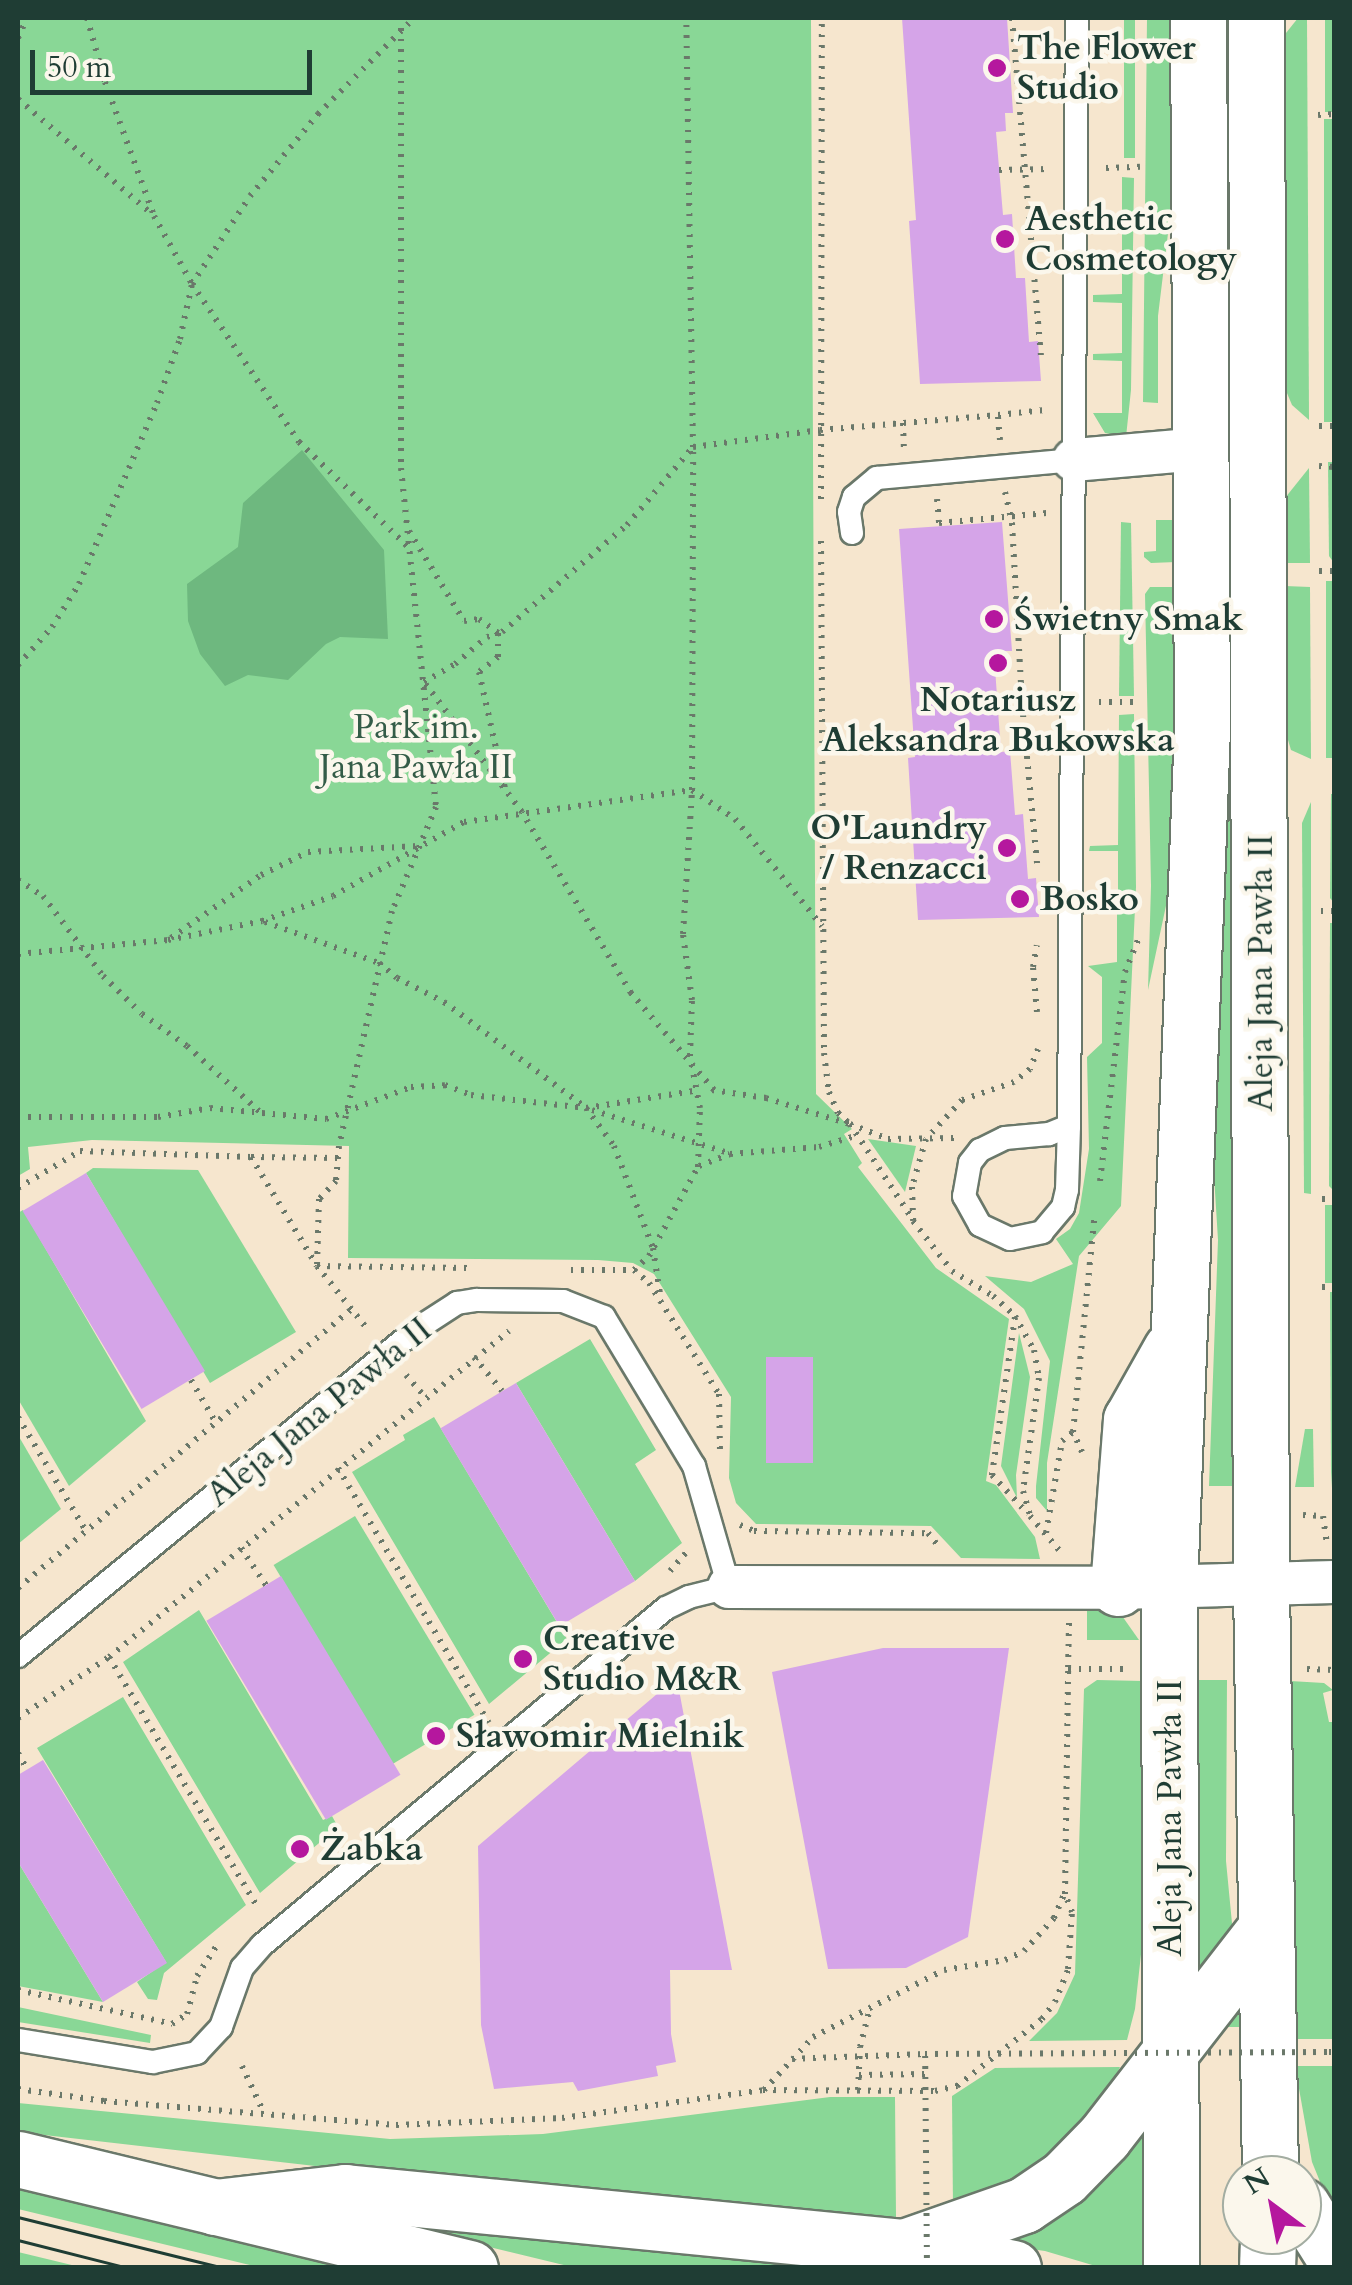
<!DOCTYPE html>
<meta charset="utf-8">
<style>
body{margin:0}
#map{position:relative;width:1352px;height:2285px;overflow:hidden;background:#f6e6ce;font-family:Cardo,serif}
div>[style]{position:absolute}
.green>*{inset:0;background:#89d796;transform-origin:0 0}
.forest>*{inset:0;background:#6eb87f}
.building>*{inset:0;background:#d5a4e8;transform-origin:0 0}
.path>*{height:6px;margin-top:-3px;transform-origin:0;background:repeating-linear-gradient(90deg,#6a786a 0 2.5px,transparent 0 10.5px)}
.roads{filter:drop-shadow(2px 0 #6a786a) drop-shadow(-2px 0 #6a786a) drop-shadow(0 2px #6a786a) drop-shadow(0 -2px #6a786a)}
.lane>*{height:22px;margin:-11px;padding:0 11px;transform-origin:11px;border-radius:11px;background:#fff}
.street>*{height:42px;margin:-21px;padding:0 21px;transform-origin:21px;border-radius:21px;background:#fff}
.secondary>*{height:55px;margin:-27.5px;padding:0 27.5px;transform-origin:27.5px;border-radius:27.5px;background:#fff}
.tram>*{height:2.5px;margin:-1.25px;padding:0 1.25px;transform-origin:1.25px;border-radius:1.25px;background:#1f3d34}
.path-bridge>*{height:6px;margin-top:-3px;transform-origin:0;background:repeating-linear-gradient(90deg,#6a786a 0 2.5px,transparent 0 10.5px)}
.dots>*{width:28px;height:28px;translate:-50% -50%;box-sizing:border-box;border:5px solid #fbf7ec;border-radius:50%}
span{translate:-50% -50%;white-space:nowrap;text-align:center;line-height:1.15;-webkit-text-stroke:9px #fbf7ec;paint-order:stroke}
.poi-label{font-size:35px;color:#1f3d34;font-weight:700}
.left{translate:0 -50%;text-align:left}
.right{translate:-100% -50%;text-align:right}
.park-label{font-size:35px;color:#345c48}
.street-label{font-size:35px;color:#1f3d34}
.frame{position:absolute;inset:0;border:20px solid #1f3d34;pointer-events:none}
.north{position:absolute;left:1222px;top:2155px;width:100px;height:100px;box-sizing:border-box;background:#fbf7ec;border:2px solid #a3ada2;border-radius:50%;rotate:328deg;font-size:28px;font-weight:700;line-height:40px;text-align:center;color:#1f3d34}
.north::after{content:'';display:block;margin:auto;width:35px;height:45px;background:#b5179e;clip-path:polygon(50% 0,100% 100%,50% 72%,0 100%)}
.scale{position:absolute;left:30px;top:50px;width:282px;height:45px;box-sizing:border-box;border:5px solid #1f3d34;border-top:0;padding-left:12px;font-size:30px;line-height:35px;white-space:nowrap;color:#1f3d34;-webkit-text-stroke:8px #fbf7ec;paint-order:stroke}
</style>
<div id="map">
<div class="green">
<i style="clip-path:polygon(18px 18px,811px 18px,816px 1094px,852px 1129px,844px 1134px,862px 1163px,858px 1167px,936px 1268px,1009px 1319px,986px 1481px,996px 1485px,1035px 1537px,1040px 1559px,961px 1558px,931px 1526px,756px 1524px,736px 1503px,729px 1478px,731px 1397px,654px 1274px,633px 1263px,598px 1260px,348px 1258px,349px 1146px,92px 1140px,28px 1147px,30px 1169px,18px 1176px)"></i>
<i style="left:1124px;top:18px;width:11px;height:140px"></i>
<i style="clip-path:polygon(1147px 18px,1173px 18px,1174px 184px,1158px 316px,1158px 403px,1143px 402px)"></i>
<i style="left:1220px;top:18px;width:15px;height:544px"></i>
<i style="clip-path:polygon(1298px 18px,1307px 18px,1309px 420px,1292px 405px,1284px 386px,1281px 54px,1286px 33px)"></i>
<i style="left:1325px;top:18px;width:9px;height:94px"></i>
<i style="left:1324px;top:119px;width:10px;height:303px"></i>
<i style="clip-path:polygon(1122px 177px,1134px 178px,1131px 390px,1126px 437px,1105px 433px,1093px 413px,1122px 413px,1122px 361px,1093px 360px,1093px 354px,1122px 353px,1122px 303px,1093px 302px,1093px 295px,1122px 294px)"></i>
<i style="clip-path:polygon(1328px 462px,1334px 462px,1334px 563px,1329px 556px)"></i>
<i style="clip-path:polygon(1309px 468px,1310px 563px,1285px 563px,1285px 498px)"></i>
<i style="clip-path:polygon(1156px 520px,1175px 520px,1176px 562px,1151px 563px,1144px 557px,1144px 552px,1156px 551px)"></i>
<i style="clip-path:polygon(1121px 522px,1131px 523px,1134px 696px,1119px 696px)"></i>
<i style="left:1334px;top:581px;width:177px;height:8px;rotate:90deg"></i>
<i style="clip-path:polygon(1237px 586px,1242px 1486px,1209px 1486px,1218px 1240px,1210px 1111px,1222px 587px)"></i>
<i style="clip-path:polygon(1285px 586px,1310px 587px,1311px 759px,1291px 750px,1285px 730px)"></i>
<i style="clip-path:polygon(1150px 587px,1176px 587px,1176px 671px,1170px 887px,1148px 990px,1151px 886px,1145px 594px)"></i>
<i style="clip-path:polygon(1134px 714px,1136px 887px,1121px 1206px,1079px 1256px,1047px 1463px,1047px 1511px,1036px 1498px,1036px 1486px,1050px 1361px,1024px 1309px,985px 1276px,1031px 1282px,1073px 1264px,1056px 1239px,1070px 1229px,1079px 1213px,1089px 1149px,1087px 1057px,1102px 1043px,1102px 977px,1088px 966px,1117px 962px,1117px 910px,1089px 910px,1089px 903px,1118px 903px,1118px 851px,1089px 851px,1090px 846px,1118px 845px,1119px 715px)"></i>
<i style="clip-path:polygon(1331px 794px,1334px 794px,1334px 903px,1330px 898px)"></i>
<i style="clip-path:polygon(1311px 802px,1311px 1194px,1304px 1193px,1302px 823px)"></i>
<i style="clip-path:polygon(1330px 923px,1334px 923px,1334px 1191px,1329px 1186px)"></i>
<i style="clip-path:polygon(868px 1139px,916px 1146px,905px 1192px)"></i>
<i style="clip-path:polygon(93px 1168px,198px 1170px,296px 1332px,210px 1383px,86px 1173px)"></i>
<i style="left:1334px;top:1205px;width:78px;height:9px;rotate:90deg"></i>
<i style="clip-path:polygon(23px 1210px,146px 1421px,69px 1486px,18px 1399px,18px 1213px)"></i>
<i style="clip-path:polygon(1330px 1292px,1334px 1292px,1334px 1519px,1331px 1472px)"></i>
<i style="clip-path:polygon(1019px 1333px,1030px 1377px,1016px 1475px,1017px 1498px,1001px 1466px)"></i>
<i style="clip-path:polygon(590px 1339px,656px 1450px,635px 1464px,682px 1543px,635px 1581px,516px 1383px)"></i>
<i style="clip-path:polygon(434px 1417px,567px 1639px,489px 1704px,352px 1472px,405px 1440px,403px 1435px)"></i>
<i style="clip-path:polygon(1305px 1429px,1313px 1429px,1314px 1487px,1295px 1487px)"></i>
<i style="clip-path:polygon(18px 1435px,61px 1509px,18px 1544px)"></i>
<i style="left:355px;top:1516px;width:232px;height:95px;rotate:59deg"></i>
<i style="clip-path:polygon(1087px 1609px,1120px 1613px,1139px 1640px,1087px 1640px)"></i>
<i style="clip-path:polygon(199px 1610px,323px 1820px,332px 1816px,338px 1827px,260px 1893px,123px 1662px)"></i>
<i style="clip-path:polygon(1097px 1680px,1143px 1681px,1144px 1927px,1135px 2009px,1127px 2040px,1029px 2041px,1057px 2013px,1075px 1974px,1084px 1689px)"></i>
<i style="clip-path:polygon(1189px 1680px,1227px 1680px,1226px 1861px,1242px 2027px,1193px 2027px)"></i>
<i style="clip-path:polygon(1290px 1681px,1324px 1683px,1333px 1690px,1323px 1693px,1329px 1722px,1334px 1722px,1334px 2039px,1295px 2039px)"></i>
<i style="clip-path:polygon(123px 1697px,246px 1905px,164px 1973px,157px 2000px,148px 1999px,137px 1982px,166px 1962px,37px 1748px)"></i>
<i style="clip-path:polygon(18px 1862px,103px 2002px,18px 1986px)"></i>
<i style="clip-path:polygon(18px 2007px,151px 2035px,150px 2043px,18px 2022px)"></i>
<i style="clip-path:polygon(1295px 2066px,1334px 2066px,1334px 2216px,1312px 2162px)"></i>
<i style="clip-path:polygon(1120px 2067px,1106px 2097px,1040px 2171px,953px 2209px,952px 2096px,995px 2068px)"></i>
<i style="clip-path:polygon(830px 2097px,895px 2097px,896px 2217px,455px 2182px,18px 2132px,18px 2103px,390px 2139px,543px 2134px)"></i>
<i style="clip-path:polygon(1145px 2101px,1146px 2267px,1099px 2267px,1045px 2251px,988px 2243px)"></i>
<i style="clip-path:polygon(18px 2184px,368px 2267px,258px 2267px,18px 2209px)"></i>
<i style="clip-path:polygon(382px 2221px,578px 2243px,811px 2267px,572px 2267px)"></i>
<i style="clip-path:polygon(18px 2252px,47px 2259px,80px 2267px,18px 2267px)"></i>
</div>
<div class="forest">
<i style="clip-path:polygon(302px 450px,384px 550px,388px 639px,340px 637px,326px 644px,288px 680px,248px 675px,225px 686px,200px 654px,188px 621px,187px 584px,238px 547px,243px 503px)"></i>
</div>
<div class="building">
<i style="clip-path:polygon(902px 18px,1007px 18px,1013px 113px,1005px 113px,1006px 131px,996px 132px,1003px 215px,1012px 214px,1016px 278px,1025px 278px,1029px 342px,1038px 341px,1041px 381px,920px 384px,909px 221px,916px 220px)"></i>
<i style="clip-path:polygon(1002px 522px,1012px 651px,1003px 651px,1004px 668px,995px 668px,1001px 752px,1010px 751px,1015px 815px,1023px 814px,1028px 879px,1036px 878px,1039px 917px,918px 920px,908px 758px,915px 757px,899px 529px)"></i>
<i style="left:86px;top:1173px;width:231px;height:74px;rotate:59deg"></i>
<i style="left:766px;top:1357px;width:47px;height:106px"></i>
<i style="left:516px;top:1383px;width:231px;height:88px;rotate:59deg"></i>
<i style="left:281px;top:1576px;width:232px;height:87px;rotate:59deg"></i>
<i style="clip-path:polygon(883px 1648px,1009px 1648px,968px 1937px,906px 1968px,828px 1969px,772px 1672px)"></i>
<i style="clip-path:polygon(679px 1690px,732px 1970px,670px 1970px,671px 2034px,676px 2062px,656px 2066px,658px 2076px,578px 2091px,573px 2082px,494px 2089px,481px 2025px,478px 1846px,657px 1694px)"></i>
<i style="clip-path:polygon(43px 1760px,167px 1963px,103px 2002px,18px 1862px,18px 1775px)"></i>
</div>
<div class="path">
<i style="left:87px;top:18px;width:66px;rotate:74.3deg"></i>
<i style="left:105px;top:82px;width:143px;rotate:69.9deg"></i>
<i style="left:154px;top:216px;width:78px;rotate:60.8deg"></i>
<i style="left:192px;top:284px;width:191px;rotate:55.9deg"></i>
<i style="left:299px;top:442px;width:150px;rotate:43.9deg"></i>
<i style="left:401px;top:18px;width:450px;rotate:90deg"></i>
<i style="left:401px;top:468px;width:341px;rotate:84.1deg"></i>
<i style="left:436px;top:807px;width:113px;rotate:112.9deg"></i>
<i style="left:392px;top:911px;width:241px;rotate:102.7deg"></i>
<i style="left:339px;top:1146px;width:35px;rotate:95deg"></i>
<i style="left:336px;top:1181px;width:25px;rotate:133deg"></i>
<i style="left:319px;top:1199px;width:67px;rotate:91.7deg"></i>
<i style="left:317px;top:1266px;width:152px;rotate:0.8deg"></i>
<i style="left:1012px;top:18px;width:342px;rotate:85.1deg"></i>
<i style="left:18px;top:38px;width:22px;rotate:-66deg"></i>
<i style="left:18px;top:99px;width:178px;rotate:40.7deg"></i>
<i style="left:1318px;top:115px;width:16px;rotate:-4deg"></i>
<i style="left:1106px;top:168px;width:34px;rotate:-2deg"></i>
<i style="left:999px;top:170px;width:49px;rotate:-1.2deg"></i>
<i style="left:903px;top:423px;width:24px;rotate:88deg"></i>
<i style="left:1319px;top:426px;width:15px"></i>
<i style="left:1000px;top:440px;width:25px;rotate:-95deg"></i>
<i style="left:998px;top:415px;width:47px;rotate:-6.1deg"></i>
<i style="left:1319px;top:466px;width:15px;rotate:4deg"></i>
<i style="left:1005px;top:492px;width:32px;rotate:77deg"></i>
<i style="left:1012px;top:523px;width:181px;rotate:86.8deg"></i>
<i style="left:1022px;top:704px;width:160px;rotate:84.6deg"></i>
<i style="left:821px;top:499px;width:481px;rotate:-89.9deg"></i>
<i style="left:937px;top:499px;width:24px;rotate:85deg"></i>
<i style="left:939px;top:523px;width:108px;rotate:-5.3deg"></i>
<i style="left:409px;top:531px;width:105px;rotate:58.6deg"></i>
<i style="left:464px;top:621px;width:15px;rotate:-8deg"></i>
<i style="left:479px;top:619px;width:24px;rotate:36deg"></i>
<i style="left:498px;top:633px;width:24px;rotate:90deg"></i>
<i style="left:498px;top:657px;width:24px;rotate:142deg"></i>
<i style="left:479px;top:672px;width:119px;rotate:77.4deg"></i>
<i style="left:821px;top:541px;width:512px;rotate:89.66deg"></i>
<i style="left:824px;top:1053px;width:39px;rotate:83deg"></i>
<i style="left:829px;top:1092px;width:23px;rotate:67deg"></i>
<i style="left:838px;top:1113px;width:16px;rotate:43deg"></i>
<i style="left:850px;top:1124px;width:41px;rotate:21.5deg"></i>
<i style="left:888px;top:1139px;width:66px;rotate:-0.9deg"></i>
<i style="left:1319px;top:571px;width:15px"></i>
<i style="left:18px;top:665px;width:51px;rotate:-48.2deg"></i>
<i style="left:52px;top:627px;width:51px;rotate:-57.9deg"></i>
<i style="left:79px;top:584px;width:197px;rotate:-66.7deg"></i>
<i style="left:157px;top:403px;width:68px;rotate:-70.2deg"></i>
<i style="left:180px;top:339px;width:56px;rotate:-77.7deg"></i>
<i style="left:192px;top:284px;width:105px;rotate:-56.6deg"></i>
<i style="left:250px;top:196px;width:107px;rotate:-50.3deg"></i>
<i style="left:318px;top:114px;width:136px;rotate:-45deg"></i>
<i style="left:1099px;top:702px;width:39px"></i>
<i style="left:998px;top:704px;width:49px;rotate:-1.2deg"></i>
<i style="left:18px;top:880px;width:30px;rotate:33deg"></i>
<i style="left:43px;top:896px;width:100px;rotate:53.1deg"></i>
<i style="left:103px;top:976px;width:54px;rotate:44.3deg"></i>
<i style="left:142px;top:1014px;width:55px;rotate:35.4deg"></i>
<i style="left:187px;top:1046px;width:98px;rotate:42.1deg"></i>
<i style="left:1321px;top:911px;width:13px"></i>
<i style="left:265px;top:922px;width:121px;rotate:19.8deg"></i>
<i style="left:379px;top:963px;width:23px;rotate:40deg"></i>
<i style="left:397px;top:978px;width:53px;rotate:27.1deg"></i>
<i style="left:444px;top:1002px;width:177px;rotate:36.7deg"></i>
<i style="left:586px;top:1108px;width:47px;rotate:53.6deg"></i>
<i style="left:614px;top:1146px;width:109px;rotate:69.1deg"></i>
<i style="left:653px;top:1248px;width:47px;rotate:81.3deg"></i>
<i style="left:171px;top:938px;width:110px;rotate:-35deg"></i>
<i style="left:261px;top:875px;width:52px;rotate:-26.1deg"></i>
<i style="left:308px;top:852px;width:110px;rotate:-3.1deg"></i>
<i style="left:18px;top:954px;width:151px;rotate:-5.3deg"></i>
<i style="left:168px;top:940px;width:96px;rotate:-11.4deg"></i>
<i style="left:262px;top:921px;width:75px;rotate:-19.4deg"></i>
<i style="left:333px;top:896px;width:150px;rotate:-29.5deg"></i>
<i style="left:464px;top:822px;width:230px;rotate:-8deg"></i>
<i style="left:692px;top:790px;width:52px;rotate:34deg"></i>
<i style="left:735px;top:819px;width:138px;rotate:50.9deg"></i>
<i style="left:1037px;top:1012px;width:45px;rotate:-95.1deg"></i>
<i style="left:1033px;top:967px;width:22px;rotate:-80deg"></i>
<i style="left:1038px;top:1049px;width:22px;rotate:112deg"></i>
<i style="left:1030px;top:1069px;width:21px;rotate:141deg"></i>
<i style="left:1014px;top:1082px;width:55px;rotate:160.9deg"></i>
<i style="left:962px;top:1100px;width:53px;rotate:132.7deg"></i>
<i style="left:926px;top:1139px;width:50px;rotate:106.3deg"></i>
<i style="left:912px;top:1187px;width:34px;rotate:88deg"></i>
<i style="left:913px;top:1221px;width:63px;rotate:52deg"></i>
<i style="left:952px;top:1271px;width:48px;rotate:31.4deg"></i>
<i style="left:993px;top:1296px;width:30px;rotate:42deg"></i>
<i style="left:1015px;top:1316px;width:39px;rotate:61deg"></i>
<i style="left:1034px;top:1350px;width:28px;rotate:80deg"></i>
<i style="left:1039px;top:1378px;width:114px;rotate:98.1deg"></i>
<i style="left:1023px;top:1491px;width:26px;rotate:74deg"></i>
<i style="left:1030px;top:1516px;width:45px;rotate:49.5deg"></i>
<i style="left:712px;top:1090px;width:55px;rotate:8.4deg"></i>
<i style="left:766px;top:1098px;width:88px;rotate:17.2deg"></i>
<i style="left:850px;top:1124px;width:115px;rotate:56.7deg"></i>
<i style="left:714px;top:1090px;width:128px;rotate:-130.6deg"></i>
<i style="left:631px;top:993px;width:211px;rotate:-121.1deg"></i>
<i style="left:522px;top:812px;width:163px;rotate:-127deg"></i>
<i style="left:424px;top:682px;width:36px;rotate:-30deg"></i>
<i style="left:455px;top:664px;width:42px;rotate:-40.2deg"></i>
<i style="left:487px;top:637px;width:16px;rotate:-18deg"></i>
<i style="left:502px;top:632px;width:165px;rotate:-40.6deg"></i>
<i style="left:627px;top:525px;width:102px;rotate:-49.8deg"></i>
<i style="left:693px;top:447px;width:128px;rotate:-7.6deg"></i>
<i style="left:820px;top:430px;width:179px;rotate:-4.8deg"></i>
<i style="left:592px;top:1110px;width:143px;rotate:17.5deg"></i>
<i style="left:18px;top:1117px;width:140px"></i>
<i style="left:158px;top:1117px;width:53px;rotate:-9.8deg"></i>
<i style="left:210px;top:1108px;width:117px;rotate:5.4deg"></i>
<i style="left:326px;top:1119px;width:91px;rotate:-20.6deg"></i>
<i style="left:411px;top:1087px;width:34px;rotate:-3deg"></i>
<i style="left:445px;top:1085px;width:28px;rotate:21deg"></i>
<i style="left:471px;top:1095px;width:116px;rotate:6.4deg"></i>
<i style="left:586px;top:1108px;width:115px;rotate:-9deg"></i>
<i style="left:251px;top:1157px;width:87px;rotate:0.7deg"></i>
<i style="left:699px;top:1166px;width:33px;rotate:-21deg"></i>
<i style="left:730px;top:1154px;width:89px;rotate:-4.5deg"></i>
<i style="left:819px;top:1147px;width:38px;rotate:-17deg"></i>
<i style="left:1100px;top:1181px;width:210px;rotate:-83.2deg"></i>
<i style="left:1125px;top:972px;width:38px;rotate:-68deg"></i>
<i style="left:18px;top:1188px;width:72px;rotate:-30.8deg"></i>
<i style="left:80px;top:1151px;width:171px;rotate:2deg"></i>
<i style="left:251px;top:1157px;width:127px;rotate:58.8deg"></i>
<i style="left:317px;top:1266px;width:83px;rotate:51.3deg"></i>
<i style="left:1322px;top:1199px;width:12px"></i>
<i style="left:571px;top:1270px;width:63px"></i>
<i style="left:634px;top:1270px;width:20px;rotate:41deg"></i>
<i style="left:649px;top:1283px;width:131px;rotate:57.8deg"></i>
<i style="left:719px;top:1394px;width:58px;rotate:89deg"></i>
<i style="left:634px;top:1270px;width:21px;rotate:-43deg"></i>
<i style="left:649px;top:1256px;width:102px;rotate:-61.2deg"></i>
<i style="left:698px;top:1167px;width:59px;rotate:-88.1deg"></i>
<i style="left:700px;top:1108px;width:53px;rotate:-100.9deg"></i>
<i style="left:690px;top:1056px;width:56px;rotate:-88deg"></i>
<i style="left:692px;top:1000px;width:67px;rotate:-97.8deg"></i>
<i style="left:683px;top:934px;width:144px;rotate:-86.4deg"></i>
<i style="left:692px;top:790px;width:343px;rotate:-89.8deg"></i>
<i style="left:693px;top:447px;width:429px;rotate:-90.9deg"></i>
<i style="left:1322px;top:1287px;width:12px"></i>
<i style="left:1015px;top:1317px;width:160px;rotate:98.3deg"></i>
<i style="left:992px;top:1475px;width:53px;rotate:47.3deg"></i>
<i style="left:474px;top:1357px;width:44px;rotate:50.5deg"></i>
<i style="left:406px;top:1375px;width:29px;rotate:49deg"></i>
<i style="left:191px;top:1380px;width:50px;rotate:59.8deg"></i>
<i style="left:18px;top:1417px;width:133px;rotate:59.2deg"></i>
<i style="left:1082px;top:1452px;width:22px;rotate:-114deg"></i>
<i style="left:1073px;top:1432px;width:220px;rotate:-84.3deg"></i>
<i style="left:338px;top:1468px;width:296px;rotate:59.4deg"></i>
<i style="left:1303px;top:1515px;width:20px;rotate:3deg"></i>
<i style="left:1323px;top:1516px;width:27px;rotate:82deg"></i>
<i style="left:740px;top:1525px;width:15px;rotate:23deg"></i>
<i style="left:754px;top:1531px;width:174px;rotate:0.7deg"></i>
<i style="left:928px;top:1533px;width:19px;rotate:51deg"></i>
<i style="left:1046px;top:1533px;width:93px;rotate:-80.1deg"></i>
<i style="left:1062px;top:1441px;width:14px;rotate:-39deg"></i>
<i style="left:241px;top:1548px;width:45px;rotate:56deg"></i>
<i style="left:670px;top:1571px;width:28px;rotate:-49deg"></i>
<i style="left:18px;top:1588px;width:435px;rotate:-39.9deg"></i>
<i style="left:1069px;top:1623px;width:46px;rotate:91.2deg"></i>
<i style="left:1068px;top:1669px;width:56px"></i>
<i style="left:109px;top:1657px;width:292px;rotate:59.3deg"></i>
<i style="left:1307px;top:1669px;width:27px;rotate:2deg"></i>
<i style="left:18px;top:1718px;width:110px;rotate:-33.8deg"></i>
<i style="left:109px;top:1657px;width:516px;rotate:-39.18deg"></i>
<i style="left:18px;top:1753px;width:18px;rotate:61deg"></i>
<i style="left:18px;top:1990px;width:158px;rotate:12.4deg"></i>
<i style="left:172px;top:2024px;width:18px;rotate:-34deg"></i>
<i style="left:187px;top:2014px;width:39px;rotate:-75deg"></i>
<i style="left:197px;top:1976px;width:37px;rotate:-57deg"></i>
<i style="left:1329px;top:2052px;width:5px"></i>
<i style="left:792px;top:2059px;width:21px;rotate:-3deg"></i>
<i style="left:242px;top:2066px;width:52px;rotate:64.9deg"></i>
<i style="left:859px;top:2075px;width:66px;rotate:-0.9deg"></i>
<i style="left:18px;top:2089px;width:87px;rotate:7.9deg"></i>
<i style="left:104px;top:2101px;width:293px;rotate:4.7deg"></i>
<i style="left:396px;top:2125px;width:166px;rotate:-2.4deg"></i>
<i style="left:562px;top:2118px;width:203px;rotate:-7.9deg"></i>
<i style="left:763px;top:2090px;width:172px;rotate:0.3deg"></i>
<i style="left:935px;top:2091px;width:23px;rotate:-13deg"></i>
<i style="left:957px;top:2086px;width:108px;rotate:-38.2deg"></i>
<i style="left:1042px;top:2019px;width:21px;rotate:-53deg"></i>
<i style="left:1055px;top:2002px;width:35px;rotate:-68deg"></i>
<i style="left:1068px;top:1969px;width:57px;rotate:-86deg"></i>
<i style="left:1072px;top:1912px;width:19px;rotate:-111deg"></i>
<i style="left:1065px;top:1894px;width:225px;rotate:-89.2deg"></i>
<i style="left:764px;top:2090px;width:72px;rotate:-47.2deg"></i>
<i style="left:813px;top:2037px;width:147px;rotate:-27.1deg"></i>
<i style="left:944px;top:1970px;width:62px;rotate:-9.3deg"></i>
<i style="left:1005px;top:1960px;width:21px;rotate:-25deg"></i>
<i style="left:1024px;top:1951px;width:45px;rotate:-47.7deg"></i>
<i style="left:1054px;top:1918px;width:25px;rotate:-67deg"></i>
<i style="left:858px;top:2090px;width:43px;rotate:-87.3deg"></i>
<i style="left:860px;top:2047px;width:40px;rotate:-75.6deg"></i>
</div>
<div class="roads">
<div class="lane">
<i style="left:852px;top:533px;width:21px;rotate:-98deg"></i>
<i style="left:849px;top:512px;width:16px;rotate:-72deg"></i>
<i style="left:854px;top:497px;width:30px;rotate:-40deg"></i>
<i style="left:877px;top:478px;width:198px;rotate:-5.2deg"></i>
<i style="left:1069px;top:1126px;width:22px;rotate:158deg"></i>
<i style="left:1049px;top:1134px;width:44px;rotate:174.8deg"></i>
<i style="left:1005px;top:1138px;width:28px;rotate:154deg"></i>
<i style="left:980px;top:1150px;width:16px;rotate:128deg"></i>
<i style="left:970px;top:1163px;width:34px;rotate:100deg"></i>
<i style="left:964px;top:1196px;width:33px;rotate:61deg"></i>
<i style="left:980px;top:1225px;width:33px;rotate:25deg"></i>
<i style="left:1010px;top:1239px;width:33px;rotate:-12deg"></i>
<i style="left:1042px;top:1232px;width:33px;rotate:-50deg"></i>
<i style="left:1063px;top:1207px;width:17px;rotate:-77deg"></i>
<i style="left:1067px;top:1190px;width:64px;rotate:-88.2deg"></i>
<i style="left:1069px;top:1126px;width:1108px;rotate:-89.59deg"></i>
<i style="left:18px;top:1656px;width:516px;rotate:-39.34deg"></i>
<i style="left:417px;top:1329px;width:48px;rotate:-33deg"></i>
<i style="left:457px;top:1303px;width:20px;rotate:-9deg"></i>
<i style="left:477px;top:1300px;width:86px;rotate:0.7deg"></i>
<i style="left:563px;top:1301px;width:44px;rotate:21.3deg"></i>
<i style="left:604px;top:1317px;width:174px;rotate:58.9deg"></i>
<i style="left:694px;top:1466px;width:126px;rotate:73.9deg"></i>
<i style="left:729px;top:1587px;width:41px;rotate:166deg"></i>
<i style="left:689px;top:1597px;width:25px;rotate:154deg"></i>
<i style="left:666px;top:1608px;width:526px;rotate:140.17deg"></i>
<i style="left:262px;top:1945px;width:30px;rotate:131deg"></i>
<i style="left:242px;top:1968px;width:63px;rotate:109.6deg"></i>
<i style="left:221px;top:2027px;width:35px;rotate:133deg"></i>
<i style="left:197px;top:2053px;width:45px;rotate:168.4deg"></i>
<i style="left:153px;top:2062px;width:137px;rotate:-170.7deg"></i>
</div>
<div class="street">
<i style="left:1074px;top:460px;width:127px;rotate:-5deg"></i>
<i style="left:729px;top:1587px;width:389px;rotate:0.1deg"></i>
<i style="left:1118px;top:1588px;width:216px;rotate:-1.6deg"></i>
</div>
<div class="secondary">
<i style="left:1256px;top:18px;width:1566px;rotate:89.82deg"></i>
<i style="left:1261px;top:1584px;width:591px;rotate:89.13deg"></i>
<i style="left:1118px;top:1588px;width:169px;rotate:-85.6deg"></i>
<i style="left:1131px;top:1420px;width:81px;rotate:-60.6deg"></i>
<i style="left:18px;top:2159px;width:465px;rotate:13.6deg"></i>
<i style="left:1302px;top:2206px;width:60px;rotate:57.9deg"></i>
<i style="left:215px;top:2207px;width:131px;rotate:-6.6deg"></i>
<i style="left:345px;top:2192px;width:562px;rotate:5.62deg"></i>
<i style="left:904px;top:2247px;width:111px;rotate:10.9deg"></i>
<i style="left:907px;top:2246px;width:124px;rotate:-19.3deg"></i>
<i style="left:1024px;top:2205px;width:48px;rotate:-34deg"></i>
<i style="left:1064px;top:2178px;width:57px;rotate:-45.7deg"></i>
<i style="left:1104px;top:2137px;width:264px;rotate:-52.2deg"></i>
<i style="left:1171px;top:2268px;width:681px;rotate:-90.17deg"></i>
<i style="left:1169px;top:1587px;width:860px;rotate:-87.8deg"></i>
<i style="left:1202px;top:728px;width:710px;rotate:-90.32deg"></i>
<i style="left:1267px;top:2268px;width:33px;rotate:-88deg"></i>
</div>
</div>
<div class="tram">
<i style="left:18px;top:2217px;width:212px;rotate:13.9deg"></i>
<i style="left:18px;top:2240px;width:114px;rotate:14.2deg"></i>
</div>
<div class="path-bridge">
<i style="left:813px;top:2058px;width:112px;rotate:-2deg"></i>
<i style="left:927px;top:2268px;width:214px;rotate:-90.5deg"></i>
<i style="left:925px;top:2054px;width:404px;rotate:-0.3deg"></i>
</div>
<div class="dots">
<i style="left:997px;top:68px;background:#b5179e"></i>
<i style="left:1005px;top:239px;background:#b5179e"></i>
<i style="left:994px;top:619px;background:#b5179e"></i>
<i style="left:998px;top:663px;background:#b5179e"></i>
<i style="left:1007px;top:848px;background:#b5179e"></i>
<i style="left:1020px;top:899px;background:#b5179e"></i>
<i style="left:523px;top:1659px;background:#b5179e"></i>
<i style="left:436px;top:1736px;background:#b5179e"></i>
<i style="left:300px;top:1849px;background:#b5179e"></i>
</div>
<div class="poi-label">
<span class="left" style="left:1017px;top:68px">The Flower<br>Studio</span>
<span class="left" style="left:1025px;top:239px">Aesthetic<br>Cosmetology</span>
<span class="left" style="left:1014px;top:619px">Świetny Smak</span>
<span style="left:998px;top:720px">Notariusz<br>Aleksandra Bukowska</span>
<span class="right" style="left:987px;top:848px">O'Laundry<br>/ Renzacci</span>
<span class="left" style="left:1040px;top:899px">Bosko</span>
<span class="left" style="left:543px;top:1659px">Creative<br>Studio M&amp;R</span>
<span class="left" style="left:456px;top:1736px">Sławomir Mielnik</span>
<span class="left" style="left:320px;top:1849px">Żabka</span>
</div>
<div class="park-label">
<span style="left:416px;top:747px">Park im.<br>Jana Pawła II</span>
</div>
<div class="street-label">
<span style="left:1261px;top:973px;rotate:-90deg">Aleja Jana Pawła II</span>
<span style="left:319px;top:1412px;rotate:-39deg">Aleja Jana Pawła II</span>
<span style="left:1170px;top:1818px;rotate:-90deg">Aleja Jana Pawła II</span>
</div>
<div class="frame"></div>
<div class="north">N</div>
<div class="scale">50 m</div>
</div>
